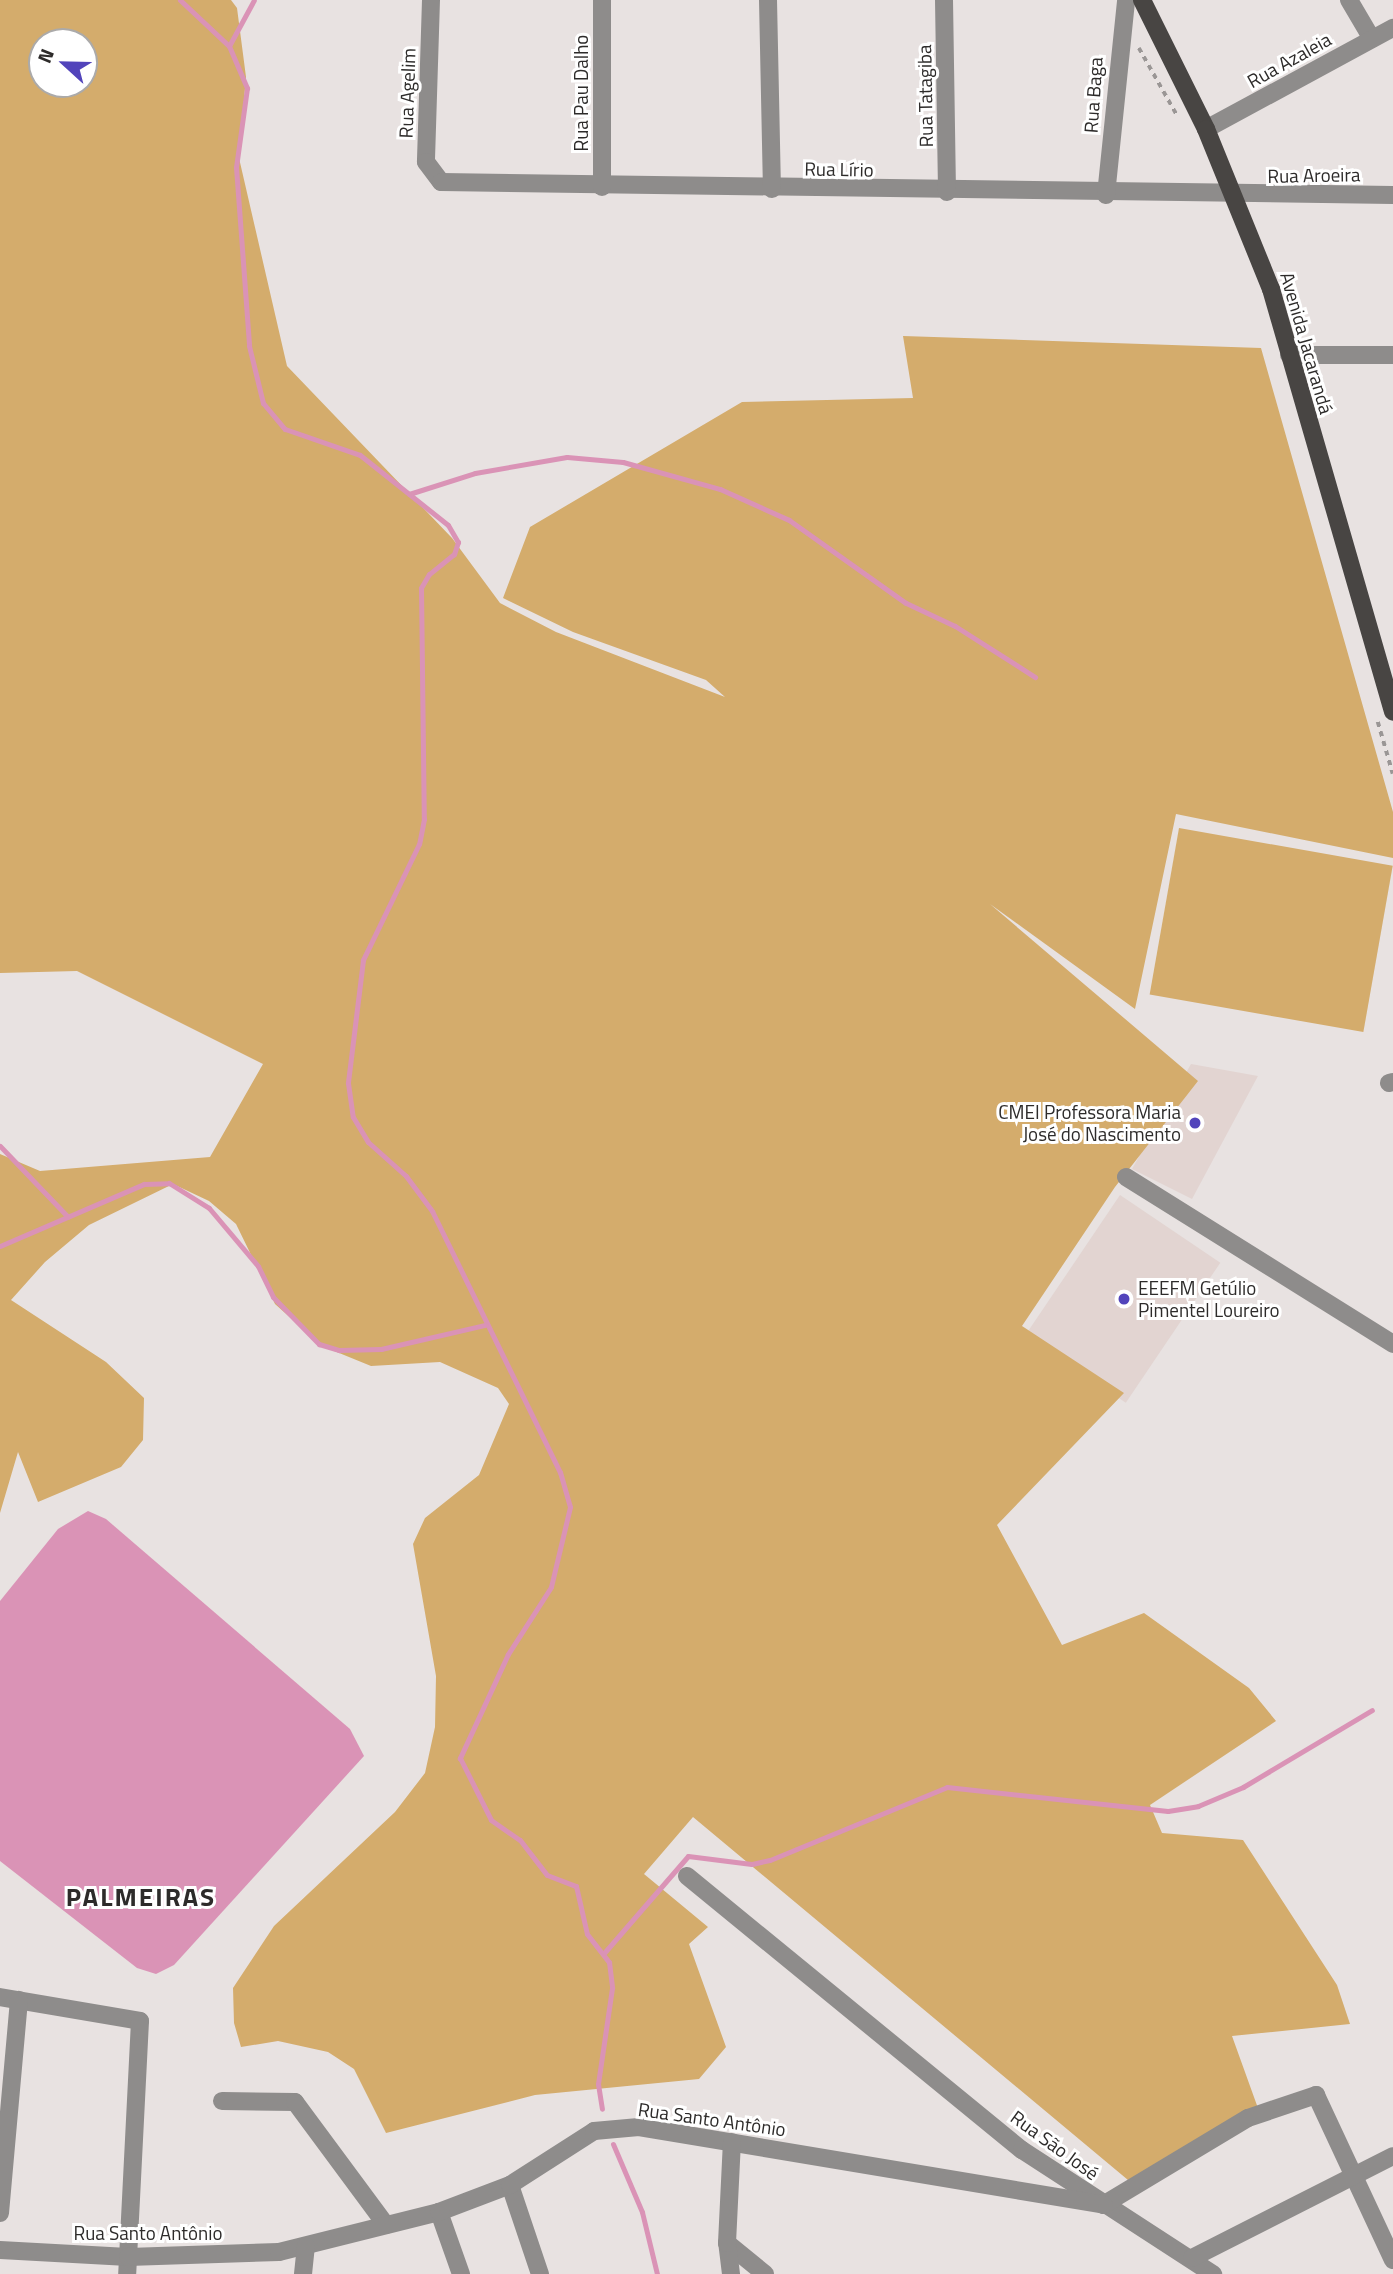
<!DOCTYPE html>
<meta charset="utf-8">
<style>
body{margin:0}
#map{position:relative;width:1393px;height:2274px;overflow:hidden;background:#e8e2e1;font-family:"Titillium Web",sans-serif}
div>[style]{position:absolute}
.built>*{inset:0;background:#e2d4d1;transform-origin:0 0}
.green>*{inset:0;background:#d4ac6c;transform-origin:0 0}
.water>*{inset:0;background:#da93b6}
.stream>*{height:5px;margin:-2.5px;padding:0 2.5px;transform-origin:2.5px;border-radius:2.5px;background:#da93b6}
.path>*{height:3.5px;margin-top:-1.75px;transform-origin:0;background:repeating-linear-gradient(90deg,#9a9695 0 5px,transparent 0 10px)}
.minor>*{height:18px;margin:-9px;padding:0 9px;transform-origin:9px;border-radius:9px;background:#8e8c8b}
.major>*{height:18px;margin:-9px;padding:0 9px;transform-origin:9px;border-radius:9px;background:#484543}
.dots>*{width:19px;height:19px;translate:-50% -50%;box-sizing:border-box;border:4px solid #fff;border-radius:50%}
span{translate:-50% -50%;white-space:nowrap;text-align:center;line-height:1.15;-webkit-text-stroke:6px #fff;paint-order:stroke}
.street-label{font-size:19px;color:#2d2b2a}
.poi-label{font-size:19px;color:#2d2b2a}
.right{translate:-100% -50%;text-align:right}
.left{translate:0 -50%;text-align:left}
.district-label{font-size:26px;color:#2d2b2a;font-weight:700;letter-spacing:2px}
.north{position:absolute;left:28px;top:28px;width:70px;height:70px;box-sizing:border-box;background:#fff;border:2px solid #abaaaa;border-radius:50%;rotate:292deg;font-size:19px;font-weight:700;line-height:28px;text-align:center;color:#2d2b2a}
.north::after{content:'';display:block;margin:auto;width:24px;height:32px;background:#5244bb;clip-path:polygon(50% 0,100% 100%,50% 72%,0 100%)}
</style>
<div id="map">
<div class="built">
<i style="clip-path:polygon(1191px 1064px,1258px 1076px,1192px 1199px,1132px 1169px)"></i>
<i style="left:1120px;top:1195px;width:121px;height:169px;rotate:34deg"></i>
</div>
<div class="green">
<i style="clip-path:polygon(evenodd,0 0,231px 0,237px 8px,246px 77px,239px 158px,287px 366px,452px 538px,500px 603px,556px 632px,725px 697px,706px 680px,573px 632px,503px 598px,530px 527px,742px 402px,913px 398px,903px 336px,1261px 348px,1393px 812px,1393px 858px,1176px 814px,1135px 1009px,990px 904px,1198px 1081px,1115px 1187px,1022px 1326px,1124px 1393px,997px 1525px,1062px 1645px,1144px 1613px,1249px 1688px,1276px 1721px,1150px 1805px,1162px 1833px,1243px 1840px,1337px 1985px,1350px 2024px,1232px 2036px,1259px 2111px,1128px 2180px,693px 1817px,644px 1874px,708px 1927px,689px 1944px,726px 2047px,699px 2079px,535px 2095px,386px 2133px,354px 2069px,328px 2052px,278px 2041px,241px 2047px,234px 2023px,233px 1988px,274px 1926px,395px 1812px,425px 1773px,435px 1727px,436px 1676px,413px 1544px,425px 1518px,479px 1475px,509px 1404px,498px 1388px,440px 1362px,371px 1366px,322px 1346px,275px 1304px,236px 1224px,209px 1201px,173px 1184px,89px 1225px,45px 1262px,11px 1300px,106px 1362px,144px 1398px,143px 1440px,121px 1467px,38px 1502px,18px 1452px,0 1513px,0 1154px,40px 1171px,210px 1157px,263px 1064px,77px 971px,0 973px,0 0,42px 42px,84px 42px,84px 84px,42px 84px,42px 42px)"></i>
<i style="left:1179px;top:828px;width:217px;height:169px;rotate:10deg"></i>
</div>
<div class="water">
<i style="clip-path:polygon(88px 1511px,106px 1519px,350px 1729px,364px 1756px,174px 1965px,156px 1974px,137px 1968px,0 1861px,0 1601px,58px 1529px)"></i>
</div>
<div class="stream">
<i style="left:180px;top:0;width:67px;rotate:43.2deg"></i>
<i style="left:229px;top:46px;width:46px;rotate:66.8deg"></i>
<i style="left:247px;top:88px;width:80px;rotate:97.9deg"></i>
<i style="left:236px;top:167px;width:179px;rotate:85.8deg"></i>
<i style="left:249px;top:346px;width:59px;rotate:76.2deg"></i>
<i style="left:263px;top:403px;width:34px;rotate:50deg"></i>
<i style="left:285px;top:429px;width:79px;rotate:19.1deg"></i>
<i style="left:360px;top:455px;width:112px;rotate:38.5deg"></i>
<i style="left:448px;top:525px;width:20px;rotate:60deg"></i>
<i style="left:458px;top:542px;width:13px;rotate:108deg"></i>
<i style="left:454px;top:554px;width:32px;rotate:141deg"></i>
<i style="left:429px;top:574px;width:16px;rotate:120deg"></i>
<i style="left:421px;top:588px;width:231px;rotate:89.3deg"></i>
<i style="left:424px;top:819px;width:25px;rotate:101deg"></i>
<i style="left:419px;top:844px;width:129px;rotate:115.8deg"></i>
<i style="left:363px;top:960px;width:124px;rotate:97deg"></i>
<i style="left:348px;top:1083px;width:34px;rotate:82deg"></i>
<i style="left:353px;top:1117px;width:29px;rotate:59deg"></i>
<i style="left:368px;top:1142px;width:51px;rotate:41.8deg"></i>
<i style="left:406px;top:1176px;width:44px;rotate:53.4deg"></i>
<i style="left:432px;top:1211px;width:291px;rotate:63.9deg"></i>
<i style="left:560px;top:1472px;width:36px;rotate:74deg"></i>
<i style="left:570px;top:1507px;width:82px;rotate:103.4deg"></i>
<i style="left:551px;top:1587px;width:80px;rotate:122.7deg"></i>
<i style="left:508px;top:1654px;width:115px;rotate:114.8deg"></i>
<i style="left:460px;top:1758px;width:69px;rotate:63.4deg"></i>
<i style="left:491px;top:1820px;width:35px;rotate:35deg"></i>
<i style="left:520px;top:1840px;width:44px;rotate:52.4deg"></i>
<i style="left:547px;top:1875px;width:31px;rotate:21deg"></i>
<i style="left:576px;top:1886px;width:49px;rotate:77.1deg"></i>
<i style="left:587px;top:1934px;width:36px;rotate:52deg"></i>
<i style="left:609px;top:1962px;width:26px;rotate:83deg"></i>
<i style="left:612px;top:1988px;width:97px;rotate:98.3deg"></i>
<i style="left:598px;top:2084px;width:25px;rotate:81deg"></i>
<i style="left:229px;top:46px;width:52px;rotate:-61.5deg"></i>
<i style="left:409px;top:494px;width:69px;rotate:-17.7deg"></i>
<i style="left:475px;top:473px;width:93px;rotate:-9.9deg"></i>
<i style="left:567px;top:457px;width:56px;rotate:5.1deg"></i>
<i style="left:623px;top:462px;width:101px;rotate:15.6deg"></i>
<i style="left:720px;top:489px;width:76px;rotate:24.2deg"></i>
<i style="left:789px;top:520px;width:143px;rotate:35.4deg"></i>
<i style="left:906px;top:603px;width:54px;rotate:25.1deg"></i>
<i style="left:955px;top:626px;width:95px;rotate:32.5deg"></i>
<i style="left:0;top:1146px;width:98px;rotate:46.2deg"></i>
<i style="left:0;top:1246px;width:157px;rotate:-23.3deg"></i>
<i style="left:144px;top:1184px;width:25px;rotate:-2deg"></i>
<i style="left:169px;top:1183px;width:47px;rotate:32deg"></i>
<i style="left:209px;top:1208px;width:76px;rotate:49.8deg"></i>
<i style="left:258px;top:1266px;width:34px;rotate:64deg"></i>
<i style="left:273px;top:1297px;width:66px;rotate:45.6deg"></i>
<i style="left:319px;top:1344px;width:21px;rotate:17deg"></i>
<i style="left:339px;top:1350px;width:42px;rotate:-1.4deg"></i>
<i style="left:381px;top:1349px;width:107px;rotate:-13deg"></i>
<i style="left:604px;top:1953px;width:128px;rotate:-49.1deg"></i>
<i style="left:688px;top:1856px;width:64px;rotate:7.1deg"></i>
<i style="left:752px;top:1864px;width:18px;rotate:-13deg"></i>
<i style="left:770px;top:1860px;width:191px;rotate:-22.4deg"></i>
<i style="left:947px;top:1787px;width:222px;rotate:6.2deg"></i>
<i style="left:1168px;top:1811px;width:30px;rotate:-9deg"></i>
<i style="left:1198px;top:1806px;width:49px;rotate:-22.9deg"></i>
<i style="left:1243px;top:1787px;width:150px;rotate:-30.8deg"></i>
<i style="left:613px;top:2144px;width:74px;rotate:66.9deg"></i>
<i style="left:642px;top:2212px;width:64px;rotate:76.4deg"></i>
</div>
<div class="path">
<i style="left:1139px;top:48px;width:79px;rotate:60.5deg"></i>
<i style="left:1378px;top:722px;width:54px;rotate:73.9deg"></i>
</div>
<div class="minor">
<i style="left:431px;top:0;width:162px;rotate:91.8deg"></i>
<i style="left:426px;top:162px;width:25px;rotate:53deg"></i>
<i style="left:441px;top:182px;width:952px;rotate:0.78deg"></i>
<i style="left:602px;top:0;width:187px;rotate:90deg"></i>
<i style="left:768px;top:0;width:189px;rotate:88.8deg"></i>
<i style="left:944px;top:0;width:192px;rotate:89.1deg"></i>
<i style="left:1349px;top:0;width:45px;rotate:59.5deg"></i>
<i style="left:1206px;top:129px;width:213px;rotate:-28.4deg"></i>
<i style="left:1106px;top:195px;width:196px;rotate:-84.1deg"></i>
<i style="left:1289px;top:355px;width:104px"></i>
<i style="left:1389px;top:1083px;width:4px;rotate:-14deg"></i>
<i style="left:1126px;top:1177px;width:315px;rotate:32deg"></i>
<i style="left:687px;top:1876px;width:433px;rotate:39.3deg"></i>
<i style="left:1022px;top:2150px;width:228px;rotate:33deg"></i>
<i style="left:0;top:1997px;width:142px;rotate:9.7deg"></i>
<i style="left:140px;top:2021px;width:253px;rotate:92.9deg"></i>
<i style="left:222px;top:2101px;width:73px;rotate:0.8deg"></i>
<i style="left:295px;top:2102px;width:153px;rotate:53.5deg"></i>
<i style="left:510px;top:2185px;width:94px;rotate:71.4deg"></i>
<i style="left:1103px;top:2205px;width:169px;rotate:-31deg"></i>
<i style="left:1248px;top:2118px;width:72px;rotate:-18.7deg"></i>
<i style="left:1316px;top:2095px;width:182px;rotate:65deg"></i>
<i style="left:439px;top:2212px;width:66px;rotate:70.5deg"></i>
<i style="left:0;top:2213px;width:214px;rotate:-84.9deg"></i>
<i style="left:727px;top:2243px;width:49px;rotate:39.2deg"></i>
<i style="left:0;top:2250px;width:128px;rotate:3.1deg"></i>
<i style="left:128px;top:2257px;width:151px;rotate:-1.9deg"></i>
<i style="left:279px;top:2252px;width:165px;rotate:-14deg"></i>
<i style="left:439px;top:2212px;width:76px;rotate:-20.8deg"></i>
<i style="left:510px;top:2185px;width:100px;rotate:-32.7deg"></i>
<i style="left:594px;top:2131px;width:45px;rotate:-5.1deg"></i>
<i style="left:639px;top:2127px;width:471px;rotate:9.5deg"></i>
<i style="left:1192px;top:2258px;width:225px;rotate:-26.9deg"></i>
<i style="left:303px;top:2274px;width:28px;rotate:-84deg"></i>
<i style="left:731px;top:2274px;width:31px;rotate:-97deg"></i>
<i style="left:727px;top:2243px;width:101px;rotate:-87.2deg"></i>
</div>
<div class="major">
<i style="left:1142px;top:0;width:144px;rotate:63.6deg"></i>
<i style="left:1206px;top:129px;width:173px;rotate:67.9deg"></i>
<i style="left:1271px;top:289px;width:440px;rotate:73.9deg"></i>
</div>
<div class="dots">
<i style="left:1195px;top:1123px;background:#5244bb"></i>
<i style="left:1124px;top:1299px;background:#5244bb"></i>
</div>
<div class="street-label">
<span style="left:1289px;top:60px;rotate:-29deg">Rua Azaleia</span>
<span style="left:407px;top:93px;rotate:-88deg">Rua Agelim</span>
<span style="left:581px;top:93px;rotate:-90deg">Rua Pau Dalho</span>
<span style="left:1093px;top:95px;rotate:-86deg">Rua Baga</span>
<span style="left:925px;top:96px;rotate:-91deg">Rua Tatagiba</span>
<span style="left:839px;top:169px;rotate:1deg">Rua Lírio</span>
<span style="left:1314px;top:175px;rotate:-1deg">Rua Aroeira</span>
<span style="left:1307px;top:343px;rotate:74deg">Avenida Jacarandá</span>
<span style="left:712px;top:2119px;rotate:8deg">Rua Santo Antônio</span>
<span style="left:1055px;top:2145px;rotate:36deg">Rua São José</span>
<span style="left:148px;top:2233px">Rua Santo Antônio</span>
</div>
<div class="poi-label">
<span class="right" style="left:1181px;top:1123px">CMEI Professora Maria<br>José do Nascimento</span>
<span class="left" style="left:1138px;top:1299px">EEEFM Getúlio<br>Pimentel Loureiro</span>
</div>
<div class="district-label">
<span style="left:141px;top:1897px">PALMEIRAS</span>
</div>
<div class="north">N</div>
</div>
